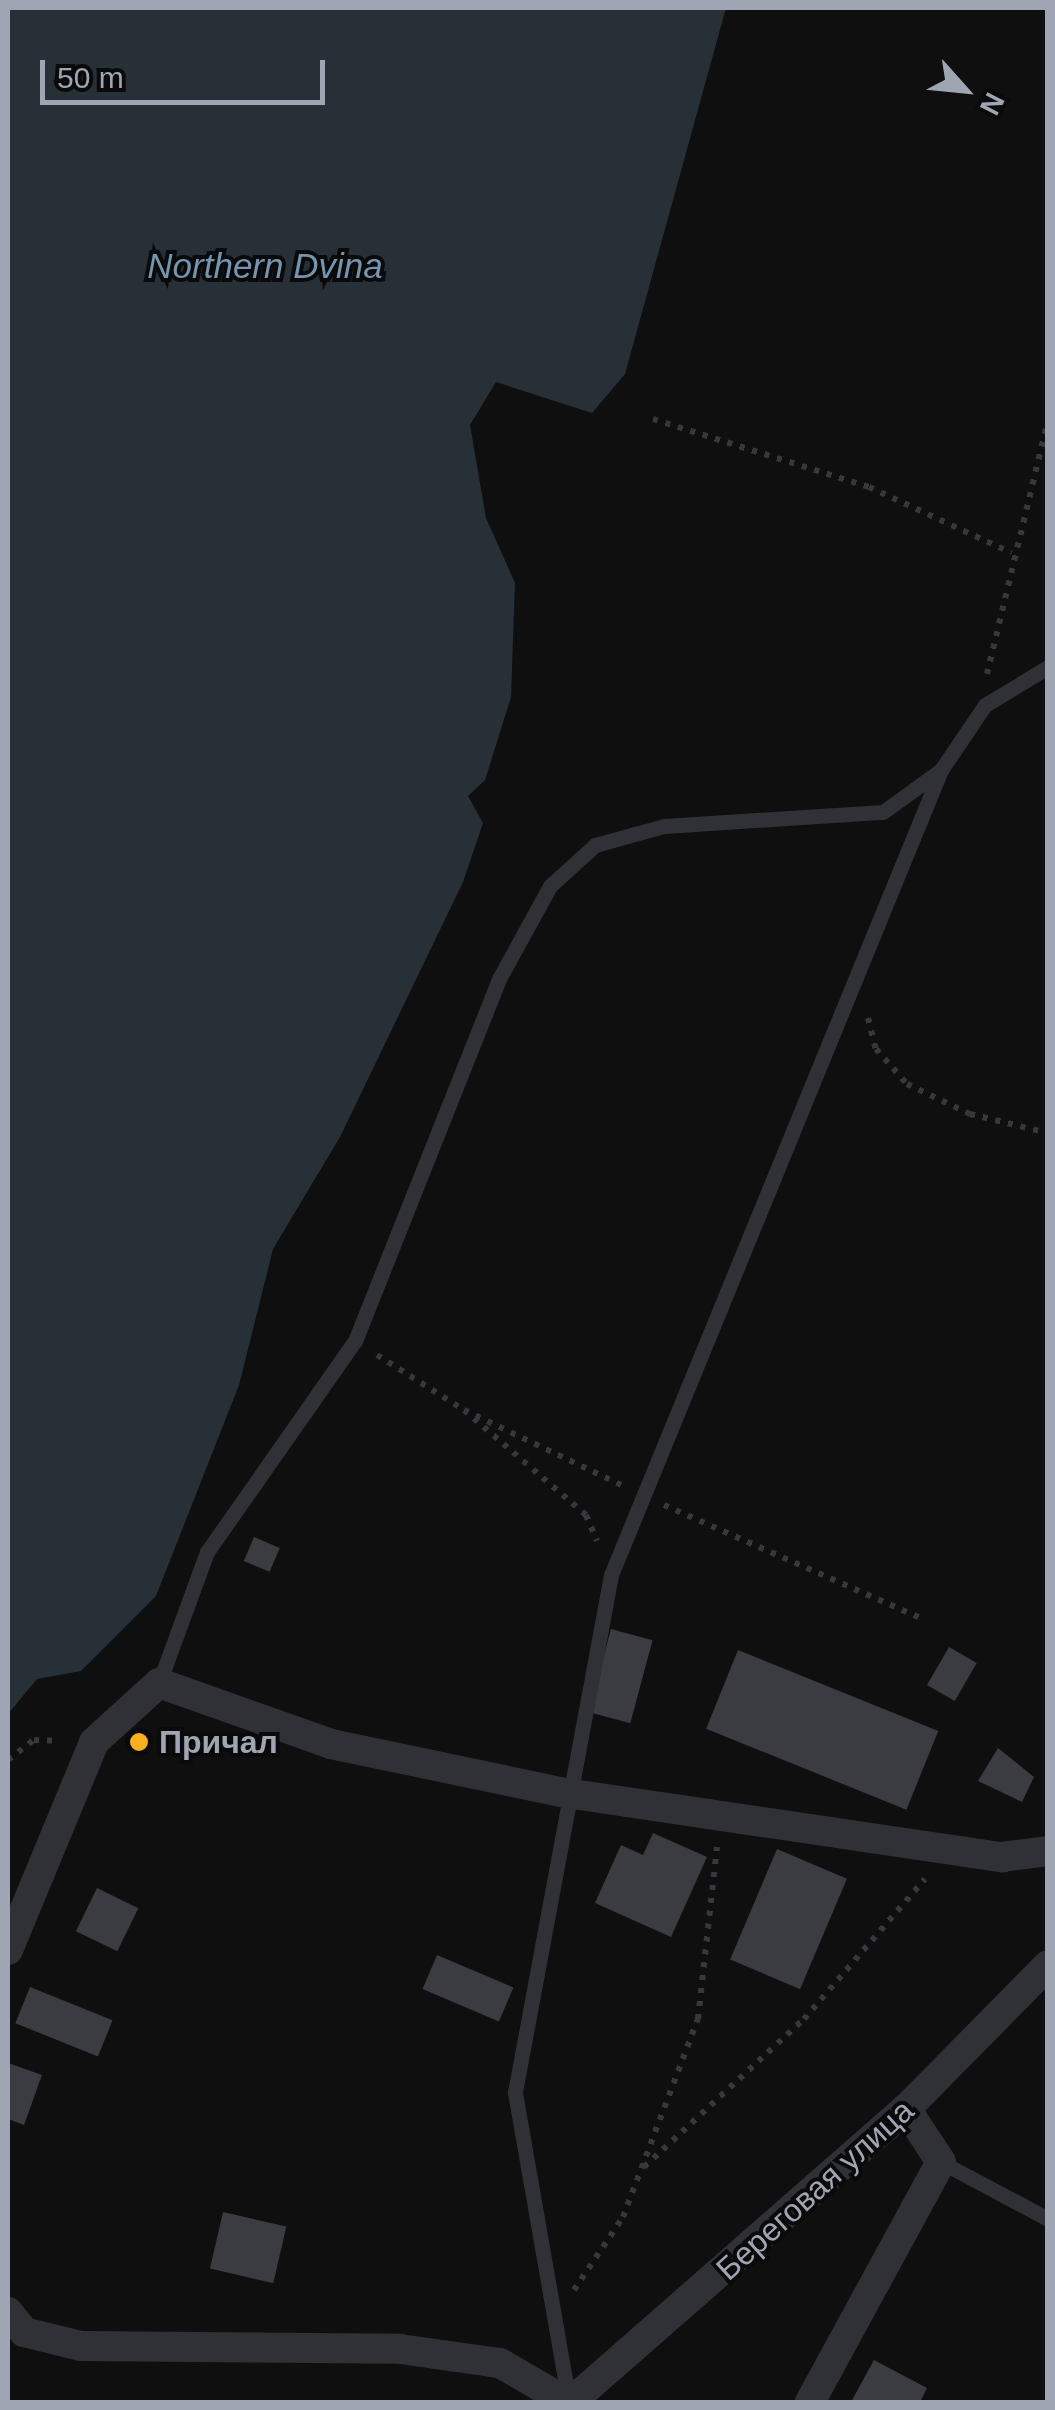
<!DOCTYPE html>
<meta charset="utf-8">
<style>
body{margin:0}
#map{position:relative;width:1055px;height:2410px;overflow:hidden;background:#0f0f10;font-family:Helvetica,sans-serif}
div>[style]{position:absolute}
.water>*{inset:0;background:#273036}
.building>*{inset:0;background:#3b3c41;transform-origin:0 0}
.path>*{height:6px;margin-top:-3px;transform-origin:0;background:repeating-linear-gradient(90deg,#36383d 0 5px,transparent 0 13px)}
.service>*{height:15px;margin:-7.5px;padding:0 7.5px;transform-origin:7.5px;border-radius:7.5px;background:#303136}
.minor>*{height:30px;margin:-15px;padding:0 15px;transform-origin:15px;border-radius:15px;background:#303136}
.dots>*{width:28px;height:28px;translate:-50% -50%;box-sizing:border-box;border:5px solid #0a0a0b;border-radius:50%}
span{translate:-50% -50%;white-space:nowrap;text-align:center;line-height:1.15;-webkit-text-stroke:8px #0a0a0b;paint-order:stroke}
.poi-label{font-size:32px;color:#9fa5b2;font-weight:700}
.left{translate:0 -50%;text-align:left}
.street-label{font-size:32px;color:#9fa5b2}
.water-label{font-size:35px;color:#7494af;font-style:italic}
.frame{position:absolute;inset:0;border:10px solid #9fa5b2;pointer-events:none}
.north{position:absolute;left:915px;top:40px;width:100px;height:100px;-webkit-text-stroke:8px #0a0a0b;paint-order:stroke;rotate:117deg;font-size:28px;font-weight:700;line-height:40px;text-align:center;color:#9fa5b2}
.north::after{content:'';display:block;margin:auto;width:35px;height:45px;background:#9fa5b2;clip-path:polygon(50% 0,100% 100%,50% 72%,0 100%)}
.scale{position:absolute;left:40px;top:60px;width:285px;height:45px;box-sizing:border-box;border:5px solid #9fa5b2;border-top:0;padding-left:12px;font-size:30px;line-height:35px;white-space:nowrap;color:#9fa5b2;-webkit-text-stroke:8px #0a0a0b;paint-order:stroke}
</style>
<div id="map">
<div class="water">
<i style="clip-path:polygon(8px 8px,726px 8px,625px 374px,592px 413px,496px 382px,470px 425px,486px 518px,515px 583px,511px 697px,485px 780px,468px 796px,483px 823px,463px 882px,340px 1137px,273px 1249px,239px 1385px,156px 1596px,81px 1671px,37px 1679px,8px 1714px)"></i>
</div>
<div class="building">
<i style="left:254px;top:1537px;width:28px;height:26px;rotate:23deg"></i>
<i style="left:611px;top:1629px;width:43px;height:86px;rotate:15deg"></i>
<i style="left:949px;top:1647px;width:32px;height:44px;rotate:30deg"></i>
<i style="left:738px;top:1650px;width:216px;height:85px;rotate:22deg"></i>
<i style="clip-path:polygon(998px 1748px,1034px 1777px,1022px 1802px,978px 1781px)"></i>
<i style="clip-path:polygon(653px 1833px,707px 1857px,671px 1937px,595px 1903px,621px 1845px,643px 1855px)"></i>
<i style="left:777px;top:1849px;width:76px;height:120px;rotate:23deg"></i>
<i style="left:97px;top:1888px;width:46px;height:48px;rotate:26deg"></i>
<i style="left:437px;top:1955px;width:83px;height:37px;rotate:23deg"></i>
<i style="left:30px;top:1987px;width:89px;height:39px;rotate:22deg"></i>
<i style="clip-path:polygon(8px 2063px,42px 2075px,24px 2125px,8px 2119px)"></i>
<i style="left:223px;top:2212px;width:65px;height:58px;rotate:13deg"></i>
<i style="clip-path:polygon(874px 2360px,927px 2388px,920px 2402px,851px 2402px)"></i>
</div>
<div class="path">
<i style="left:653px;top:419px;width:226px;rotate:17.5deg"></i>
<i style="left:869px;top:487px;width:157px;rotate:24.8deg"></i>
<i style="left:987px;top:674px;width:262px;rotate:-76.5deg"></i>
<i style="left:868px;top:1018px;width:32px;rotate:76deg"></i>
<i style="left:876px;top:1049px;width:47px;rotate:48.5deg"></i>
<i style="left:907px;top:1084px;width:70px;rotate:25.5deg"></i>
<i style="left:970px;top:1114px;width:80px;rotate:13.7deg"></i>
<i style="left:377px;top:1355px;width:103px;rotate:32.3deg"></i>
<i style="left:464px;top:1410px;width:161px;rotate:40.7deg"></i>
<i style="left:586px;top:1515px;width:28px;rotate:67deg"></i>
<i style="left:464px;top:1410px;width:174px;rotate:25.5deg"></i>
<i style="left:664px;top:1505px;width:282px;rotate:23.8deg"></i>
<i style="left:8px;top:1760px;width:33px;rotate:-38deg"></i>
<i style="left:34px;top:1740px;width:24px;rotate:2deg"></i>
<i style="left:644px;top:2167px;width:218px;rotate:-42.8deg"></i>
<i style="left:804px;top:2019px;width:185px;rotate:-49.2deg"></i>
<i style="left:574px;top:2290px;width:88px;rotate:-56.1deg"></i>
<i style="left:623px;top:2217px;width:212px;rotate:-69.3deg"></i>
<i style="left:698px;top:2019px;width:173px;rotate:-83.7deg"></i>
</div>
<div class="service">
<i style="left:159px;top:1683px;width:140px;rotate:-69.9deg"></i>
<i style="left:207px;top:1552px;width:258px;rotate:-55deg"></i>
<i style="left:355px;top:1341px;width:392px;rotate:-68.3deg"></i>
<i style="left:500px;top:977px;width:104px;rotate:-61.2deg"></i>
<i style="left:550px;top:886px;width:61px;rotate:-42.3deg"></i>
<i style="left:595px;top:845px;width:72px;rotate:-15.4deg"></i>
<i style="left:664px;top:826px;width:219px;rotate:-3.7deg"></i>
<i style="left:883px;top:812px;width:72px;rotate:-35.9deg"></i>
<i style="left:941px;top:770px;width:78px;rotate:-55.9deg"></i>
<i style="left:985px;top:705px;width:74px;rotate:-31.1deg"></i>
<i style="left:941px;top:2162px;width:121px;rotate:28deg"></i>
<i style="left:569px;top:2402px;width:315px;rotate:-99.9deg"></i>
<i style="left:515px;top:2092px;width:526px;rotate:-79.48deg"></i>
<i style="left:611px;top:1575px;width:870px;rotate:-67.71deg"></i>
</div>
<div class="minor">
<i style="left:8px;top:1950px;width:225px;rotate:-67.5deg"></i>
<i style="left:94px;top:1742px;width:88px;rotate:-42.2deg"></i>
<i style="left:159px;top:1683px;width:182px;rotate:19.5deg"></i>
<i style="left:331px;top:1744px;width:240px;rotate:11.8deg"></i>
<i style="left:566px;top:1793px;width:441px;rotate:8.4deg"></i>
<i style="left:1002px;top:1857px;width:46px;rotate:-7.4deg"></i>
<i style="left:8px;top:2312px;width:26px;rotate:51deg"></i>
<i style="left:24px;top:2332px;width:59px;rotate:13.8deg"></i>
<i style="left:81px;top:2346px;width:319px;rotate:0.5deg"></i>
<i style="left:400px;top:2349px;width:101px;rotate:8deg"></i>
<i style="left:500px;top:2363px;width:78px;rotate:30.2deg"></i>
<i style="left:571px;top:2402px;width:445px;rotate:-41.2deg"></i>
<i style="left:906px;top:2109px;width:202px;rotate:-45.4deg"></i>
<i style="left:810px;top:2402px;width:273px;rotate:-61.4deg"></i>
<i style="left:941px;top:2162px;width:64px;rotate:-123.4deg"></i>
</div>
<div class="dots">
<i style="left:139px;top:1742px;background:#f8af20"></i>
</div>
<div class="poi-label">
<span class="left" style="left:159px;top:1742px">Причал</span>
</div>
<div class="street-label">
<span style="left:815px;top:2190px;rotate:-42deg">Береговая улица</span>
</div>
<div class="water-label">
<span style="left:265px;top:266px">Northern Dvina</span>
</div>
<div class="frame"></div>
<div class="north">N</div>
<div class="scale">50 m</div>
</div>
